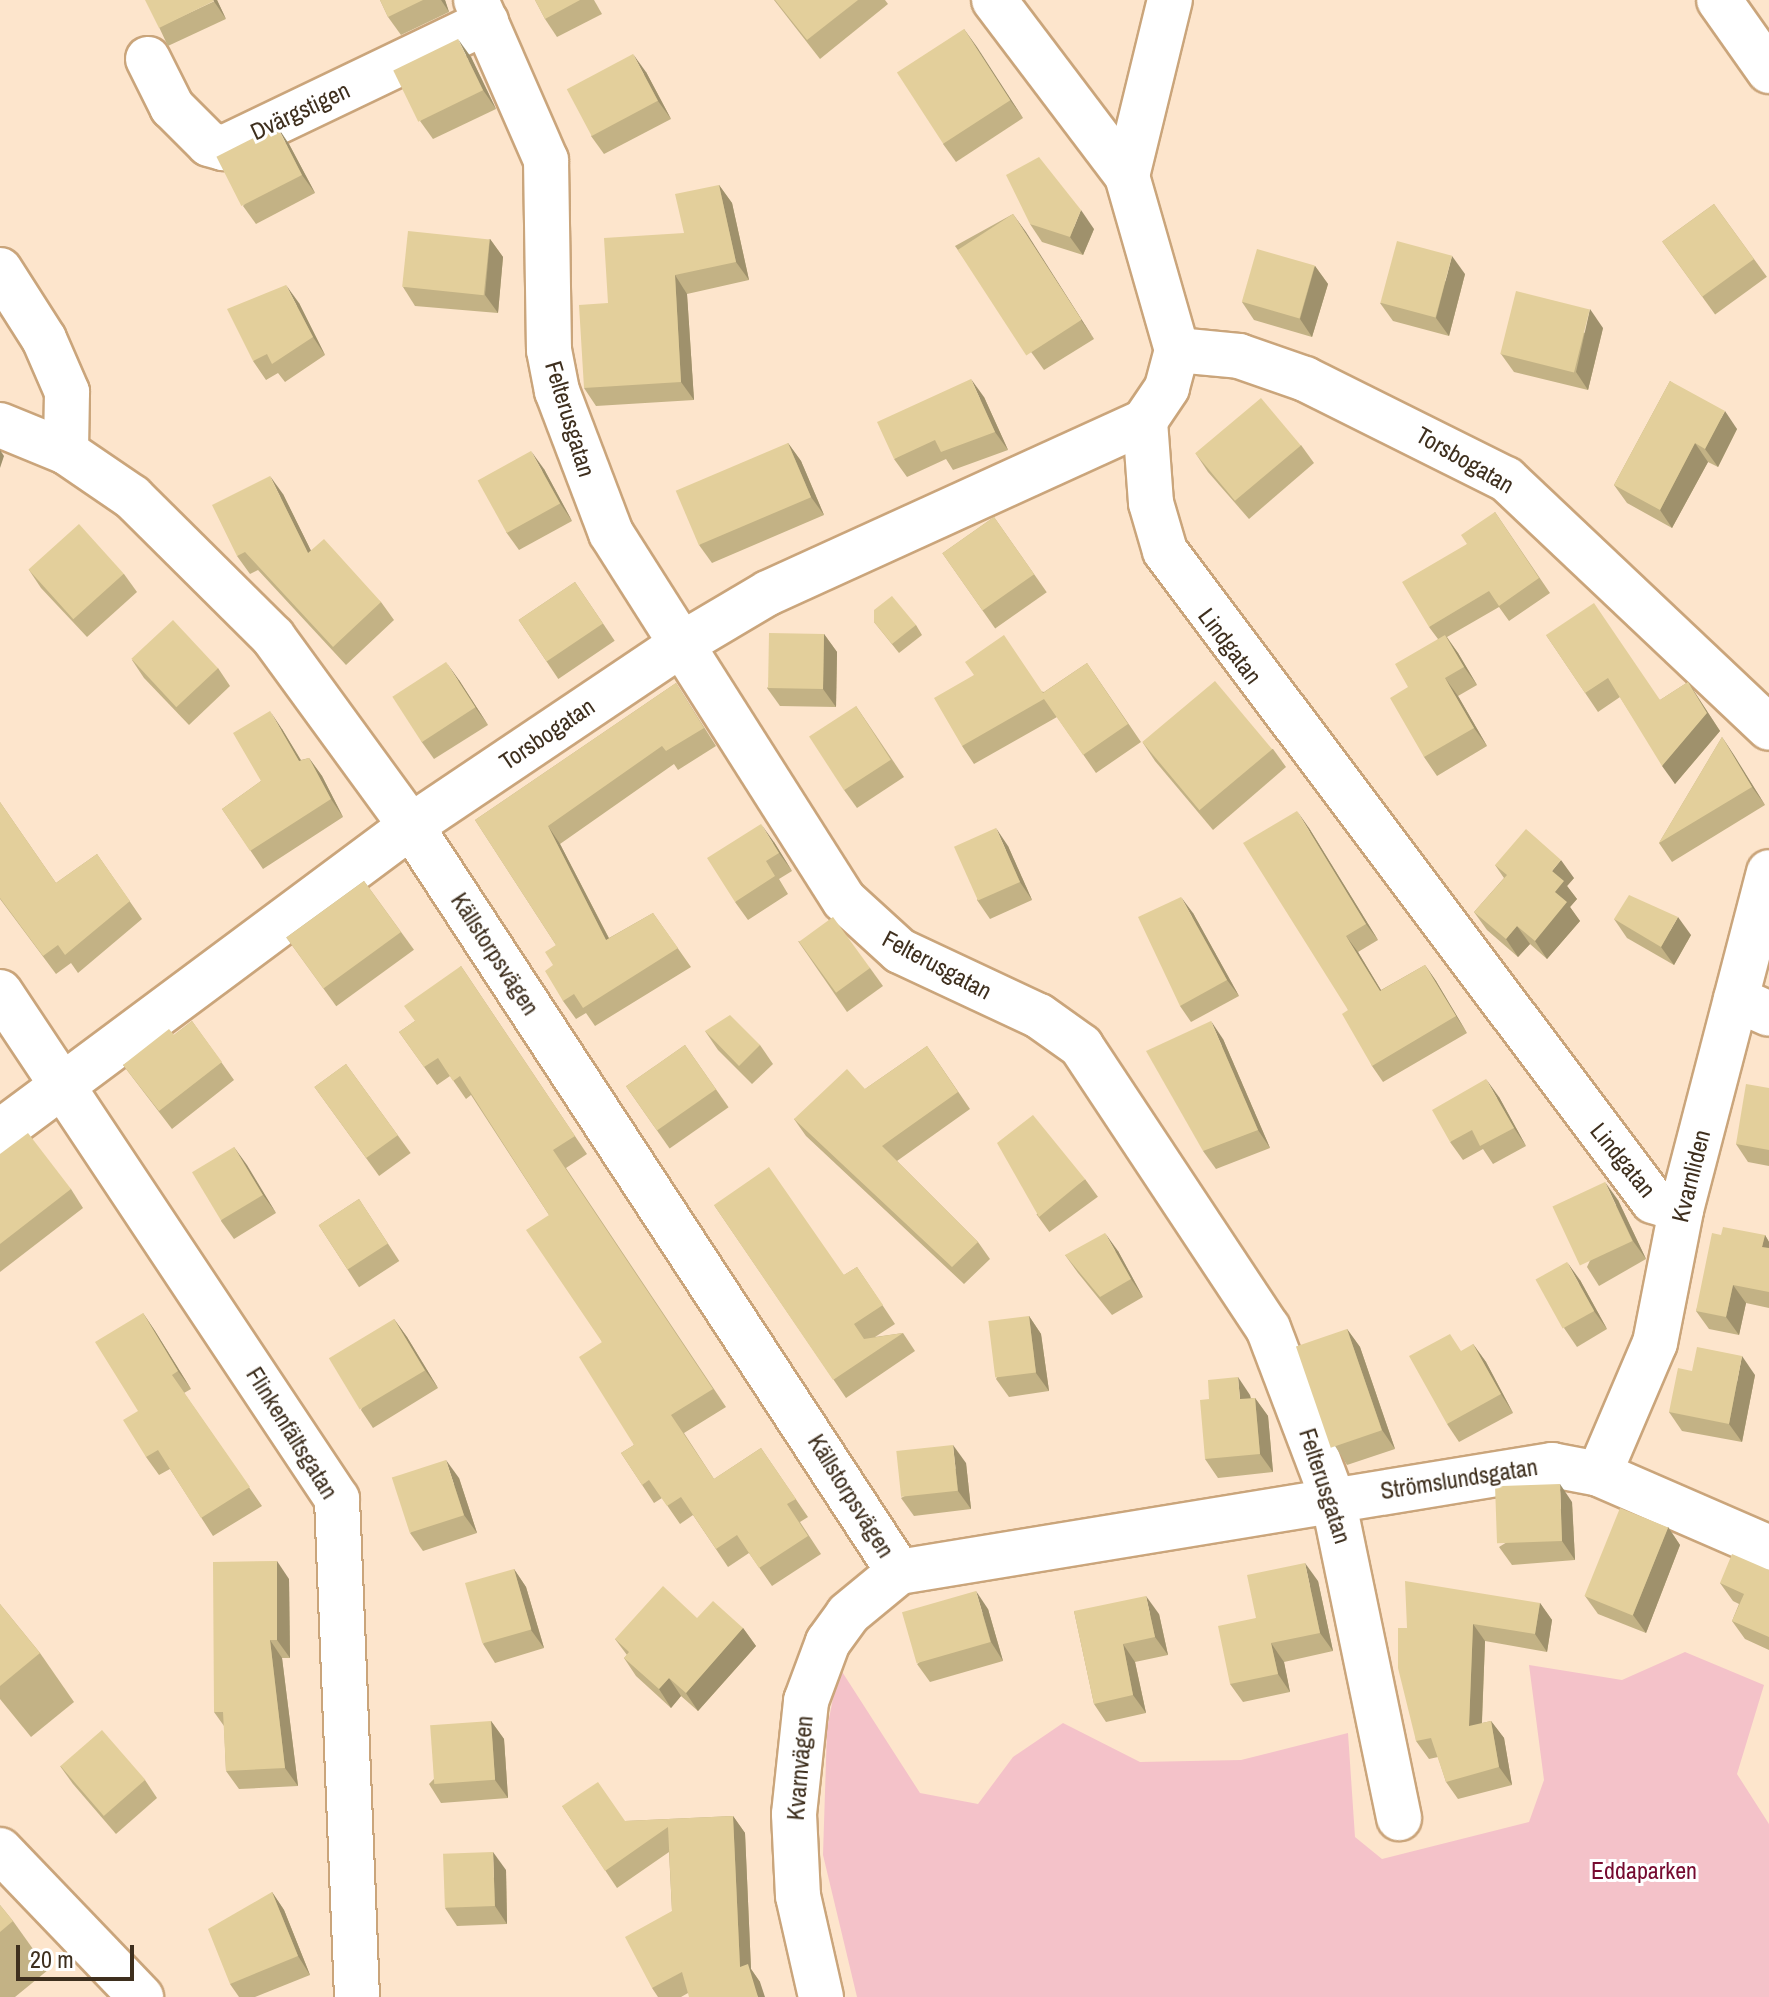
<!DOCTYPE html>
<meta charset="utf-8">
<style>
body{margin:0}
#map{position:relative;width:1769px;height:1997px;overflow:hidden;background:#fde5cc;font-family:"Archivo Narrow",sans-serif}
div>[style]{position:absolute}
.green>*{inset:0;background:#f4c2c9}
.roads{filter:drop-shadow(2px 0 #caa57b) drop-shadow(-2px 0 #caa57b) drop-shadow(0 2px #caa57b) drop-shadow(0 -2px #caa57b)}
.minor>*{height:44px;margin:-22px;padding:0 22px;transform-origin:22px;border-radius:22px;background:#fff}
.tertiary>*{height:44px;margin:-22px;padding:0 22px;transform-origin:22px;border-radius:22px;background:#fff}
.wall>*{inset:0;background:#c3b285;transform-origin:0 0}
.shaded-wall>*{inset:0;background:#9f916c}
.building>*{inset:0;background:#e3cf9b;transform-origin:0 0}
span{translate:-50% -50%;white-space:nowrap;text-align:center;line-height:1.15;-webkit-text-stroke:6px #fff;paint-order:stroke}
.street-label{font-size:24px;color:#3e2f1e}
.park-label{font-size:24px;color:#760b30}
.scale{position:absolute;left:16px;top:1945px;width:118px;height:36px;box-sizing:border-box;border:4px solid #3e2f1e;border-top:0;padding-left:10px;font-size:24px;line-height:28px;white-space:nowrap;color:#3e2f1e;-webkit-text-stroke:6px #fff;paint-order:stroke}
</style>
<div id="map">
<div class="green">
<i style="clip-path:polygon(1685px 1652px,1764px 1685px,1737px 1774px,1769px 1824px,1769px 1997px,857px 1997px,823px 1855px,827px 1729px,839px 1667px,920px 1793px,978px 1804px,1013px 1757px,1063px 1723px,1140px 1762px,1241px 1760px,1348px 1733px,1355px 1837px,1382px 1859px,1529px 1822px,1544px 1780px,1529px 1665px,1622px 1680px)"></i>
</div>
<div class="roads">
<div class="minor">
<i style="left:476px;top:0;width:175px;rotate:66.4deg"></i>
<i style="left:546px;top:160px;width:190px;rotate:89.1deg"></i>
<i style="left:549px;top:350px;width:42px;rotate:79deg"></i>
<i style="left:557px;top:391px;width:152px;rotate:69.2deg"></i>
<i style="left:611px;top:533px;width:435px;rotate:57.6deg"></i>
<i style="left:844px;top:900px;width:76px;rotate:42.3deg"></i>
<i style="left:900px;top:951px;width:153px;rotate:25.1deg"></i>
<i style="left:1039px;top:1016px;width:52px;rotate:35.5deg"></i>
<i style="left:1081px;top:1046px;width:338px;rotate:56.5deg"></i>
<i style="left:1268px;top:1328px;width:183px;rotate:69.2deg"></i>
<i style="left:1333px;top:1499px;width:326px;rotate:78.3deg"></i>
<i style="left:994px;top:0;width:221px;rotate:52.9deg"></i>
<i style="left:1127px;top:176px;width:181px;rotate:74deg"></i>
<i style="left:1177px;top:350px;width:39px;rotate:105deg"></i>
<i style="left:1167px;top:388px;width:40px;rotate:124deg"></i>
<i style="left:1145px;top:421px;width:82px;rotate:85.8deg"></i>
<i style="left:1151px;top:503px;width:50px;rotate:73.7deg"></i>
<i style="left:1165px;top:551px;width:813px;rotate:53.1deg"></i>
<i style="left:1653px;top:1201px;width:29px;rotate:18deg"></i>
<i style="left:1719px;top:0;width:87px;rotate:54.8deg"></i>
<i style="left:148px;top:59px;width:54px;rotate:63.4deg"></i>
<i style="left:172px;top:107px;width:52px;rotate:45deg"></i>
<i style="left:209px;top:144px;width:15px;rotate:16deg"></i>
<i style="left:223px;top:148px;width:292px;rotate:-25.6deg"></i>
<i style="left:1127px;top:176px;width:181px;rotate:-76.3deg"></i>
<i style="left:0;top:270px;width:82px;rotate:57.5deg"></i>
<i style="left:44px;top:339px;width:58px;rotate:66.5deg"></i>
<i style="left:67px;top:392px;width:60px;rotate:91deg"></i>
<i style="left:1177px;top:350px;width:62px;rotate:5.5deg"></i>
<i style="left:1239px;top:356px;width:70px;rotate:19.2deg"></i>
<i style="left:1305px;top:379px;width:225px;rotate:26.5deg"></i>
<i style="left:1506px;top:479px;width:362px;rotate:43.4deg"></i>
<i style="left:0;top:425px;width:71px;rotate:22.2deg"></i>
<i style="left:66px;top:452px;width:80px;rotate:34.3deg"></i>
<i style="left:132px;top:497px;width:199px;rotate:44.8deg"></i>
<i style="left:273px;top:637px;width:234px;rotate:53.9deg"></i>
<i style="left:411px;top:826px;width:891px;rotate:56.81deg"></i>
<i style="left:0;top:992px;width:609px;rotate:56.39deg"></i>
<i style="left:337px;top:1499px;width:498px;rotate:87.7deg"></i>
<i style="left:1736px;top:999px;width:36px;rotate:24deg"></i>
<i style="left:0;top:1132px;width:512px;rotate:-36.67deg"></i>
<i style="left:411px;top:826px;width:324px;rotate:-33.9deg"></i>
<i style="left:680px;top:645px;width:102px;rotate:-30.6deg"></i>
<i style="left:768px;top:593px;width:414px;rotate:-24.5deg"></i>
<i style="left:1599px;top:1474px;width:142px;rotate:-66.9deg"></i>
<i style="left:1655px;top:1343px;width:136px;rotate:-78.9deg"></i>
<i style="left:1681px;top:1210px;width:349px;rotate:-75.4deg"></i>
<i style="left:899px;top:1572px;width:662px;rotate:-9.31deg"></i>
<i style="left:1552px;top:1465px;width:48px;rotate:10.8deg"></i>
<i style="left:1599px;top:1474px;width:185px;rotate:23.5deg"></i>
<i style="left:821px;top:1997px;width:104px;rotate:-102.8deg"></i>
<i style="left:798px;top:1896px;width:82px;rotate:-92.8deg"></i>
<i style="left:794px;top:1814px;width:114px;rotate:-83.9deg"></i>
<i style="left:806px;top:1701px;width:63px;rotate:-69.6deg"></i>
<i style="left:828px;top:1642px;width:34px;rotate:-54deg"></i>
<i style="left:848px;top:1614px;width:66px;rotate:-39.5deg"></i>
</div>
<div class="tertiary">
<i style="left:0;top:1850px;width:204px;rotate:46.2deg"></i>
</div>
</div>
<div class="wall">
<i style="left:217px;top:0;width:21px;height:64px;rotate:65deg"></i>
<i style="clip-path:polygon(380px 0,445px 0,449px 12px,401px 35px,388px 17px)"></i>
<i style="clip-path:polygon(535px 0,594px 0,602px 14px,557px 37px,545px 19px)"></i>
<i style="clip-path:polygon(774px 0,885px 0,888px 4px,820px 59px)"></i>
<i style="clip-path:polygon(964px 29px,1023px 118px,956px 162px,943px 144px)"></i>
<i style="clip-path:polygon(471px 57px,496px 109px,433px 139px,420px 121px)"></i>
<i style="clip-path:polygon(646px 72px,671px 119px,604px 154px,591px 136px)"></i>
<i style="clip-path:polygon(289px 144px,315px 193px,256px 224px,243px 206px)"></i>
<i style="clip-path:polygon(719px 185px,732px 203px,749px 280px,687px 294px,694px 400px,596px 406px,584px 388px,684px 233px)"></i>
<i style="left:1714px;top:204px;width:90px;height:64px;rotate:54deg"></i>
<i style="clip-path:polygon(1013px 214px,1094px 339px,1044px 370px,955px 246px)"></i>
<i style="clip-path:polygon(1030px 224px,1094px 229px,1083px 255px,1042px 242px)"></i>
<i style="clip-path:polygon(490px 239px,503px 257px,498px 313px,415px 306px,403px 287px)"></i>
<i style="clip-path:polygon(1315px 266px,1328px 284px,1312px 337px,1254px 320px,1242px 302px)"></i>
<i style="clip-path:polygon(1465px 274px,1449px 336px,1393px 321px,1380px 303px)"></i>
<i style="clip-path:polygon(299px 303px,325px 355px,285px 382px,278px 373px,266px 380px,253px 361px)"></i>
<i style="clip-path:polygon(1603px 328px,1588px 390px,1514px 372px,1501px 354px)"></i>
<i style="clip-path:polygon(1670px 381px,1737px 429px,1718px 467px,1708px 462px,1672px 528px,1627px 503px,1614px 485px)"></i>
<i style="clip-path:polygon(984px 397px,1008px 450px,953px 470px,946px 459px,907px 477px,894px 459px)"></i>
<i style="clip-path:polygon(788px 443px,801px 461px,824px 515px,712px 563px,699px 545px)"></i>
<i style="clip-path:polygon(1301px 445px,1314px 463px,1249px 519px,1208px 472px,1196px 454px)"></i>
<i style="clip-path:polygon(544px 469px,572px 521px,519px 550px,506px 532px)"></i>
<i style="clip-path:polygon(283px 494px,311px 551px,381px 602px,394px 620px,346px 665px,258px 570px,250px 574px,237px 556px)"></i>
<i style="clip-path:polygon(1495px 512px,1550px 593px,1509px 621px,1499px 607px,1447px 637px,1458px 653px,1477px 685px,1458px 696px,1487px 746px,1437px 776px,1424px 757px,1408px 687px,1438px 639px,1429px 627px,1467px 544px)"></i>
<i style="left:994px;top:517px;width:92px;height:63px;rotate:55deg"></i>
<i style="clip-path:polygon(29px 570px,124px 574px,137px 592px,87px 637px,41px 588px)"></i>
<i style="left:575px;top:582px;width:71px;height:68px;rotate:56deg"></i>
<i style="clip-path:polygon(874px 622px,916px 625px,922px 635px,899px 653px)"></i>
<i style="clip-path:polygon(824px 634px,837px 652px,836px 707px,780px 706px,767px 688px)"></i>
<i style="clip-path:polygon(1546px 635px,1660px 700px,1688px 682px,1720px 731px,1675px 784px,1620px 697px,1598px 712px)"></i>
<i style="clip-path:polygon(132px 660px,218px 668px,230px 686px,189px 725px,144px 678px)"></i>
<i style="clip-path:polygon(1087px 663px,1141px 742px,1096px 773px,1057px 717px,974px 764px,962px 746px,974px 675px,1044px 692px)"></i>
<i style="clip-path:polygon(459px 680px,488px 725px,434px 759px,421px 741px)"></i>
<i style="clip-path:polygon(676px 683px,716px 746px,678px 770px,674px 764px,560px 844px,609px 938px,653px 913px,691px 967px,595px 1026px,586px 1013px,576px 1019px,563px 1001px,553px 965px,556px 945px,475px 820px)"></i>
<i style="clip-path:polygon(856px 706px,904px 777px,857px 808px,844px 790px)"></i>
<i style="clip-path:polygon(282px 729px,301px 760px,309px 758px,322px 776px,343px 817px,263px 869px,222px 809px,261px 781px)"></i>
<i style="clip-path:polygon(1722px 737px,1765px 805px,1672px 862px,1659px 843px)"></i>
<i style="clip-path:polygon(1143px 743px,1273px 749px,1286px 767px,1213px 830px,1155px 761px)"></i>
<i style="clip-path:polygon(0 802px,56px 883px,97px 854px,142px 919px,78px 973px,71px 963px,56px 974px,0 899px)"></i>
<i style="clip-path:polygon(1309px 828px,1378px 940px,1358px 952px,1381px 990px,1425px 965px,1436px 981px,1467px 1033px,1383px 1082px,1372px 1066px,1348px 1010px)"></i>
<i style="clip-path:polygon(774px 842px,792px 871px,779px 879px,788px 894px,748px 920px,735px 902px)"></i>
<i style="clip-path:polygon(1008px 846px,1032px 900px,990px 919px,977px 900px)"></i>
<i style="clip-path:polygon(1495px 865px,1574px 878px,1567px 886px,1577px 899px,1570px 907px,1580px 921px,1547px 959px,1530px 944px,1518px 957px,1487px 930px,1474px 912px,1504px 878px)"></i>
<i style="left:364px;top:881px;width:85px;height:96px;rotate:54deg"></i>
<i style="clip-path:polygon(1193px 913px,1239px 996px,1191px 1022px,1180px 1006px)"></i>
<i style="clip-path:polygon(1614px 919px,1691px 935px,1674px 965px,1627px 938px)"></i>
<i style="clip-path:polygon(798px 941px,870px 968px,883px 986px,847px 1012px)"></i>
<i style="clip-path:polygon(461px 966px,587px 1154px,566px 1168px,726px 1407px,684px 1433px,714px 1479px,761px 1448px,808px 1517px,800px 1522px,821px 1554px,772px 1586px,749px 1553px,728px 1567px,693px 1515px,680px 1524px,662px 1498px,654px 1503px,621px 1453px,634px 1445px,602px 1342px,549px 1215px,471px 1095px,466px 1099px,450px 1076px,437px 1085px,399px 1032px,415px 1021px)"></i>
<i style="clip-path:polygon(192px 1021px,234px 1080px,172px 1129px,123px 1065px,174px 1035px)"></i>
<i style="clip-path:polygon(705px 1031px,760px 1045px,773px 1064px,752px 1084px,718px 1050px)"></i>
<i style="clip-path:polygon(1223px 1039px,1270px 1148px,1216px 1169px,1203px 1151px)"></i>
<i style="left:685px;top:1045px;width:76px;height:72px;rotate:55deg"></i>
<i style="clip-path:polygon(927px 1046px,970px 1109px,897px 1161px,978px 1242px,990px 1259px,964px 1284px,806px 1136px,794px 1119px,865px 1089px)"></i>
<i style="left:346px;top:1064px;width:110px;height:39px;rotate:54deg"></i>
<i style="clip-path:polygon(1769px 1088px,1769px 1166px,1748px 1162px,1736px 1144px)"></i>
<i style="clip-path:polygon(1499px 1097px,1526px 1146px,1493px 1164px,1483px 1149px,1463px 1160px,1450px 1142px)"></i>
<i style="clip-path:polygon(234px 1147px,276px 1213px,234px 1239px,221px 1221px)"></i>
<i style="clip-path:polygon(0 1154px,71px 1189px,83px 1208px,0 1272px)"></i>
<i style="left:1085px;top:1179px;width:22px;height:60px;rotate:54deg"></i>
<i style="left:359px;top:1199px;width:74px;height:48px;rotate:57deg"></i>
<i style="clip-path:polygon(1618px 1200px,1646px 1259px,1599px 1286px,1587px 1267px)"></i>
<i style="clip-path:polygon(714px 1205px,844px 1275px,857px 1267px,895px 1324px,875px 1337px,903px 1333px,915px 1351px,846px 1398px)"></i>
<i style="clip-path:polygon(1721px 1235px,1765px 1235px,1769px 1242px,1769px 1308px,1746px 1303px,1739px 1335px,1709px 1329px,1696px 1311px)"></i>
<i style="clip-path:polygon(1118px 1251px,1143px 1297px,1112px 1315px,1078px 1273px,1065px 1255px)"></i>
<i style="clip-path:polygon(1580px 1280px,1607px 1329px,1577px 1347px,1564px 1328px)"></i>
<i style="clip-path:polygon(143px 1313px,155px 1331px,191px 1389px,184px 1393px,262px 1506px,213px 1536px,170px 1469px,159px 1475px,146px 1457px,138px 1411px)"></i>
<i style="clip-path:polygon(1029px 1316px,1041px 1334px,1049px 1391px,1009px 1397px,996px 1379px)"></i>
<i style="clip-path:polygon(394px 1319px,407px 1337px,438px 1388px,373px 1428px,361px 1410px)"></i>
<i style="clip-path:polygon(1347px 1329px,1360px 1347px,1395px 1449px,1347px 1465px,1335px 1446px)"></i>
<i style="clip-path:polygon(1473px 1344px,1486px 1362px,1513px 1413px,1459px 1442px,1447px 1424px)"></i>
<i style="clip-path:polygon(1755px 1375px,1742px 1442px,1682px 1431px,1669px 1412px)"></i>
<i style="clip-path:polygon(1250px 1395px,1251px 1398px,1255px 1398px,1268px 1416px,1273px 1472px,1218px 1478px,1205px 1459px)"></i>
<i style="clip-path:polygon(966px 1463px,971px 1509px,914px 1516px,901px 1498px)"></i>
<i style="clip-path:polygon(459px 1478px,477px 1533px,423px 1551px,410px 1533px)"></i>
<i style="clip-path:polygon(1572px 1502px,1575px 1560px,1512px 1565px,1499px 1547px)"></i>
<i style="clip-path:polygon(1668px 1527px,1680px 1545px,1646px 1633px,1598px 1614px,1585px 1596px)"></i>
<i style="clip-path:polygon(514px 1569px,526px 1587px,544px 1648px,495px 1663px,483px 1644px)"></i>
<i style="clip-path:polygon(1769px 1570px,1769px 1650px,1745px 1639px,1732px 1621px,1739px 1604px,1733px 1601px,1720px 1583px)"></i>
<i style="clip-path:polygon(289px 1579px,290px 1658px,282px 1658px,298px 1786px,239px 1789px,226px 1771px,224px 1726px,214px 1712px)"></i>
<i style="clip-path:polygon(1318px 1581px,1333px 1651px,1284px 1662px,1290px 1692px,1243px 1702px,1230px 1684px,1256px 1618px)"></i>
<i style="clip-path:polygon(1540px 1603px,1552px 1620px,1547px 1652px,1485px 1641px,1482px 1723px,1491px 1721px,1504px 1738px,1512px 1785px,1458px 1799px,1446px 1782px,1438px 1757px,1429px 1759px,1416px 1741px,1407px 1628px)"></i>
<i style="clip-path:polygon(0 1604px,40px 1653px,74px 1702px,31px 1737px,0 1699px)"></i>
<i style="clip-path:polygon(988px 1609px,1003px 1661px,930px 1682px,917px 1664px)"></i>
<i style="clip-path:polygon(1074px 1611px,1159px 1614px,1168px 1655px,1135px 1662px,1146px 1713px,1106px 1722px,1094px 1704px)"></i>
<i style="clip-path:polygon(697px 1618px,743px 1628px,756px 1646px,698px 1711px,681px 1696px,671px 1708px,636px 1676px,624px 1658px,627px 1655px,615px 1639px)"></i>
<i style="clip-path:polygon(491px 1721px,504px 1739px,508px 1798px,441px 1803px,429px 1784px)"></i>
<i style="clip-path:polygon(60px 1766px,145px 1780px,157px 1798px,116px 1834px,73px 1784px)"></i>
<i style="clip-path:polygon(562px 1806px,625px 1821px,733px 1816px,745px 1833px,751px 1969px,760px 1982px,688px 1993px,681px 1997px,658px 1997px,652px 1988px,672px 1911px,669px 1852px,617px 1888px)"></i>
<i style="clip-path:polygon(506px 1870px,507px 1924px,457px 1926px,445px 1908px)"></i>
<i style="clip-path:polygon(272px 1892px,284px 1910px,310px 1975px,255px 1997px,239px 1997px,230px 1984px)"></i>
<i style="clip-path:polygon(0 1905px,13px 1921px,48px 1970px,15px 1997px,0 1997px)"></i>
</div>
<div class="shaded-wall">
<i style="clip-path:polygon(213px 0,217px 0,226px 19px)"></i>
<i style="clip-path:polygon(441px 0,445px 0,449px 12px)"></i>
<i style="clip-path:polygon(964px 29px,977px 47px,1023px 118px,1010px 100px)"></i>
<i style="clip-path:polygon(458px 39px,471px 57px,496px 109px,483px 90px)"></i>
<i style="clip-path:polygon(633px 54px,646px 72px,671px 119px,658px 101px)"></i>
<i style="clip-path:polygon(277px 126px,289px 144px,315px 193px,302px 175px)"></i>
<i style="clip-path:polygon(719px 185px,732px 203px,749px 280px,736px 262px)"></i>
<i style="clip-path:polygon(1081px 210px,1094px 229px,1083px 255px,1070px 237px)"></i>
<i style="clip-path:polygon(1013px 214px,1026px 232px,1094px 339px,1081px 320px)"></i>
<i style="clip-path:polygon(490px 239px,503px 257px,498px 313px,485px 295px)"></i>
<i style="clip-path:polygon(1452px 256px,1465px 274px,1449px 336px,1436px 318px)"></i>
<i style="clip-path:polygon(1315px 266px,1328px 284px,1312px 337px,1300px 319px)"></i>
<i style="clip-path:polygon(675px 275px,687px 294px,694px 400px,681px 382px)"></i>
<i style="clip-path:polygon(286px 285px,299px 303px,325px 355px,313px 337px)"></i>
<i style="clip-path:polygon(1590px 309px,1603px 328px,1588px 390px,1576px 372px)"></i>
<i style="clip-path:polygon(971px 379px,984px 397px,1008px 450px,995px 432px)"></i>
<i style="clip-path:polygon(1725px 411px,1737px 429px,1718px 467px,1705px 449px)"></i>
<i style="clip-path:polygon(788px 443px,801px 461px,824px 515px,811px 497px)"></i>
<i style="clip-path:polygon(1695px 443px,1708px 462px,1672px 528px,1660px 510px)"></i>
<i style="clip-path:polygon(0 450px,4px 456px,0 468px)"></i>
<i style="clip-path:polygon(531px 451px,544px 469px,572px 521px,560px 503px)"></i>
<i style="clip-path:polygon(270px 476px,283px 494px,321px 571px,308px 553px)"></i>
<i style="clip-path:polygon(824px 634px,837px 652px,836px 707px,823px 689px)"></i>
<i style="clip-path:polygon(1445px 635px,1458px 653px,1477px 685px,1464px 667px)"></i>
<i style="clip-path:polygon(446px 662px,459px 680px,488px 725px,475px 707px)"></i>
<i style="clip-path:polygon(1445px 678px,1458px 696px,1487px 746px,1474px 728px)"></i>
<i style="clip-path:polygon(1688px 682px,1720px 731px,1675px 784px,1662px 766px)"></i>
<i style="clip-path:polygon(270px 711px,282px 729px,312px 779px,299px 761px)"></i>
<i style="clip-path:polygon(1722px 737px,1734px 755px,1765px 805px,1752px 787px)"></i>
<i style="clip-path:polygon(309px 758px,322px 776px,343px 817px,331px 799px)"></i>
<i style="clip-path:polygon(1297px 811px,1309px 828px,1378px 940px,1366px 924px)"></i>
<i style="clip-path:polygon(761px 824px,774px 842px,792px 871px,779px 853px)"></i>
<i style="clip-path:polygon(548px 826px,560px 844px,619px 958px,606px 940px)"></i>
<i style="clip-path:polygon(996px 828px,1008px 846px,1032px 900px,1020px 882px)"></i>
<i style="clip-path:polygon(1561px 860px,1574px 878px,1567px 886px,1577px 899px,1570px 907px,1580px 921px,1547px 959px,1535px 941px,1555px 892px,1552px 871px)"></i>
<i style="clip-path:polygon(1181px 897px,1193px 913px,1239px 996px,1227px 980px)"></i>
<i style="clip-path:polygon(1678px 917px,1691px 935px,1674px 965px,1661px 947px)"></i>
<i style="clip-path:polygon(1517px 926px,1530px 944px,1518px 957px,1506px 939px)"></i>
<i style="clip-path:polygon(1346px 936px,1358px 952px,1391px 1007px,1380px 991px)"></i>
<i style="clip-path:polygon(1425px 965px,1436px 981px,1467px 1033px,1456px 1016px)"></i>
<i style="clip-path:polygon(1211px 1021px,1223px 1039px,1270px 1148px,1258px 1130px)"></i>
<i style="clip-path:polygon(1486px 1079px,1499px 1097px,1526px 1146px,1514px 1128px)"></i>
<i style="clip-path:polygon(234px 1147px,247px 1165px,276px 1213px,263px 1195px)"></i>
<i style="clip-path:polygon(1605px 1182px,1618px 1200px,1646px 1259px,1633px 1241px)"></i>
<i style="clip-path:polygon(1105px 1233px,1118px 1251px,1143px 1297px,1131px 1279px)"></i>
<i style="clip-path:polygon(1765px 1235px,1769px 1242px,1769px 1256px,1762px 1247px)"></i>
<i style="clip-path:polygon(1567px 1262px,1580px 1280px,1607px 1329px,1594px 1311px)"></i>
<i style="clip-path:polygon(1733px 1285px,1746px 1303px,1739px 1335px,1726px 1317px)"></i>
<i style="clip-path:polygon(143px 1313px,155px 1331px,191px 1389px,178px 1371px)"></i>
<i style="clip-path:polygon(1029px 1316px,1041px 1334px,1049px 1391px,1036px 1373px)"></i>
<i style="clip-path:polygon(394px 1319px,407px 1337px,438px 1388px,425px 1370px)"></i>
<i style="clip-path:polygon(1347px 1329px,1360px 1347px,1395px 1449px,1382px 1430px)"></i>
<i style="clip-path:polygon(1473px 1344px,1486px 1362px,1513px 1413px,1501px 1394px)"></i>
<i style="clip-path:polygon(1742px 1356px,1755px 1375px,1742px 1442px,1729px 1424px)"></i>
<i style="clip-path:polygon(1238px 1377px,1250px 1395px,1253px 1417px,1240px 1399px)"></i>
<i style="clip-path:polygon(1255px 1398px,1268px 1416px,1273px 1472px,1260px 1454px)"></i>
<i style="clip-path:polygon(953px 1445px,966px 1463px,971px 1509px,958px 1491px)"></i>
<i style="clip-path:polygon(446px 1460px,459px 1478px,477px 1533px,464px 1515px)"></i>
<i style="clip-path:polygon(1560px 1484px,1572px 1502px,1575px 1560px,1562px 1541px)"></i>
<i style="clip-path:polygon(1668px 1527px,1680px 1545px,1646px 1633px,1633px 1615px)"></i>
<i style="clip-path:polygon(277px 1561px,289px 1579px,290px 1658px,277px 1640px)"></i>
<i style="clip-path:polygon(1305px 1563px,1318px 1581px,1333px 1651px,1320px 1633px)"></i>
<i style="clip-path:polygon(514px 1569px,526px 1587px,544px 1648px,531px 1630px)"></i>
<i style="clip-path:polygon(976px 1591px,988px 1609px,1003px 1661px,991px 1642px)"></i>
<i style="clip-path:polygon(1146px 1596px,1159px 1614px,1168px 1655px,1155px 1637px)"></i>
<i style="clip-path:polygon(1540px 1603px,1552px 1620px,1547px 1652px,1535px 1634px)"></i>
<i style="clip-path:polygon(1473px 1624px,1485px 1641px,1481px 1743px,1469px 1726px)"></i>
<i style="clip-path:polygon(743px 1628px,756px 1646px,698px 1711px,686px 1693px)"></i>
<i style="clip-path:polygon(270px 1640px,282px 1658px,298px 1786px,285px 1768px)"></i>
<i style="clip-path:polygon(1271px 1643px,1284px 1662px,1290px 1692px,1278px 1674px)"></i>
<i style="clip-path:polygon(1123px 1644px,1135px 1662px,1146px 1713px,1133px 1695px)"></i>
<i style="clip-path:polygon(669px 1678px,681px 1696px,671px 1708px,659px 1689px)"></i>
<i style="clip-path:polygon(491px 1721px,504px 1739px,508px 1798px,495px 1780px)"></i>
<i style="clip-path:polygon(1491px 1721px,1504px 1738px,1512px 1785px,1499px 1767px)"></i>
<i style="clip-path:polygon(733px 1816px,745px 1833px,751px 1969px,760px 1982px,765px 1997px,758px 1997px,740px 1967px)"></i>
<i style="clip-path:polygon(493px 1852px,506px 1870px,507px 1924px,495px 1906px)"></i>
<i style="clip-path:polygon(272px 1892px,284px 1910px,310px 1975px,298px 1956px)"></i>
</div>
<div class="building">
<i style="clip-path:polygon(145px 0,213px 0,214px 1px,159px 28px)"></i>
<i style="clip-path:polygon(380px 0,423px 0,388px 17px)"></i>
<i style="clip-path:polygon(535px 0,580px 0,545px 19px)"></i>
<i style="clip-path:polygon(775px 0,858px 0,807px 40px)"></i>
<i style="left:964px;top:29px;width:85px;height:80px;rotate:57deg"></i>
<i style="left:458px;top:39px;width:57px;height:72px;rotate:64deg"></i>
<i style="left:633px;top:54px;width:53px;height:75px;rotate:62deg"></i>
<i style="left:277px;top:126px;width:55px;height:68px;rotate:63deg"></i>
<i style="clip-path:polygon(1039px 157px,1081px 210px,1070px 237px,1030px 224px,1006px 175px)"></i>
<i style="clip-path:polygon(719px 185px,736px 262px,675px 275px,681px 382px,584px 388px,579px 305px,608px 303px,604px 238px,684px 233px,675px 194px)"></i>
<i style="left:1714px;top:204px;width:68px;height:64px;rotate:54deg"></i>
<i style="left:1013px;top:214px;width:126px;height:66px;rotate:57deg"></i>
<i style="left:408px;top:231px;width:82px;height:56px;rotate:6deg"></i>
<i style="left:1397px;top:241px;width:57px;height:64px;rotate:15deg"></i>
<i style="left:1257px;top:249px;width:60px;height:55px;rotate:16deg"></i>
<i style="clip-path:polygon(286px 285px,313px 337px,272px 364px,267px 354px,253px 361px,227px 309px)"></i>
<i style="left:1516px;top:291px;width:76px;height:65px;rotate:14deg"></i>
<i style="clip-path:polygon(971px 379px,995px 432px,941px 452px,935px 440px,894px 459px,877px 422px)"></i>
<i style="clip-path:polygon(1670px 381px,1725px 411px,1705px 449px,1695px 443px,1660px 510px,1614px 485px)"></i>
<i style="left:1261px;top:398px;width:62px;height:86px;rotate:50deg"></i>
<i style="left:788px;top:443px;width:59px;height:122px;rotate:67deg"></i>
<i style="left:531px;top:451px;width:60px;height:61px;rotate:61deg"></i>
<i style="clip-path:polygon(270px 476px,308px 553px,324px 539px,381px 602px,333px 647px,245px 552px,237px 556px,212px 505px)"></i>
<i style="clip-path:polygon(1495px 512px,1539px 578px,1499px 606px,1489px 591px,1429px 627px,1402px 582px,1467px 544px,1461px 535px)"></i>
<i style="left:994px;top:517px;width:70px;height:63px;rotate:55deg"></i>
<i style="left:79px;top:524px;width:67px;height:68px;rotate:48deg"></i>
<i style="left:575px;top:582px;width:50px;height:68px;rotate:56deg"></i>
<i style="clip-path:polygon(892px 596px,916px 625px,892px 644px,874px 622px,874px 610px)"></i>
<i style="clip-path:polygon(1594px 603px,1660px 700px,1688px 682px,1707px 713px,1662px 766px,1608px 678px,1585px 693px,1546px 635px)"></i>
<i style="left:173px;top:620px;width:66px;height:57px;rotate:47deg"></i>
<i style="left:769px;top:633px;width:55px;height:55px;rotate:1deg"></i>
<i style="clip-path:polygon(1004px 635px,1043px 693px,1087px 663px,1128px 724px,1083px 755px,1044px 699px,962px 746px,934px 698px,974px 675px,965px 662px)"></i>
<i style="clip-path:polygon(1445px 635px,1464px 667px,1445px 678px,1474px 728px,1424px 757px,1390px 698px,1408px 687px,1395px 664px)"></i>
<i style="left:446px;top:662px;width:54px;height:64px;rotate:57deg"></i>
<i style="left:1215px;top:681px;width:89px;height:95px;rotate:50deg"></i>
<i style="clip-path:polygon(676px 683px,704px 728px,666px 751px,662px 746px,548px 826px,606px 940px,653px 913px,678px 948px,583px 1008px,574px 994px,563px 1001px,545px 971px,553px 965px,545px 952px,556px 945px,475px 820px)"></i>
<i style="left:856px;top:706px;width:64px;height:56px;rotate:57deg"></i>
<i style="clip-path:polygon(270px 711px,299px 761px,309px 758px,331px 799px,250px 851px,222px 809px,261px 781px,233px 733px)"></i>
<i style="clip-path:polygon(1722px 737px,1752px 787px,1659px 843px)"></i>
<i style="clip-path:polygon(0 802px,56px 883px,97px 854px,130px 901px,65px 955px,58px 945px,43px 956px,0 898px)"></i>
<i style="clip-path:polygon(1297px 811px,1366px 924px,1346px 936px,1380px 991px,1425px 965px,1456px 1016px,1372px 1066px,1342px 1014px,1348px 1010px,1243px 843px)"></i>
<i style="clip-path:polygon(761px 824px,779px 853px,766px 861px,775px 876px,735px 902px,707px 858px)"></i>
<i style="left:996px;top:828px;width:59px;height:46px;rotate:66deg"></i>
<i style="clip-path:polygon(1526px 829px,1561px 860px,1552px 871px,1564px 881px,1555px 892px,1567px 902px,1535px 941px,1517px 926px,1506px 939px,1474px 912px,1507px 875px,1495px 865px)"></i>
<i style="left:364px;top:881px;width:63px;height:96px;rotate:54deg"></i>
<i style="clip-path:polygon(1629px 895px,1678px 917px,1661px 947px,1614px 919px)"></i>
<i style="clip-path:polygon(1181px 897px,1227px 980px,1180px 1006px,1138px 917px)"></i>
<i style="left:833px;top:917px;width:63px;height:42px;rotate:54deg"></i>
<i style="clip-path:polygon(461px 966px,575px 1136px,553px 1150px,713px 1389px,671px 1415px,714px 1479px,761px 1448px,796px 1499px,787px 1504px,808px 1536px,759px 1568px,737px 1535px,716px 1549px,681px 1497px,667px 1506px,649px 1480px,642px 1485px,621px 1453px,634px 1445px,579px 1357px,602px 1342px,526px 1230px,549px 1215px,460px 1076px,453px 1081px,438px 1058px,424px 1067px,399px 1032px,415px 1021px,404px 1006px)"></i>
<i style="clip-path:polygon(730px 1015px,760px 1045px,739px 1066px,705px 1031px)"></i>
<i style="clip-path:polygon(192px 1021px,222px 1062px,159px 1111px,123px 1065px,169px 1029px,174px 1035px)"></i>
<i style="clip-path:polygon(1211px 1021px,1258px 1130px,1203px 1151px,1146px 1051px)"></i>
<i style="left:685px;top:1045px;width:54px;height:72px;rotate:55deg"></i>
<i style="clip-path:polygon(927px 1046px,958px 1092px,882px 1146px,978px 1242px,952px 1267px,794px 1119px,847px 1069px,865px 1089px)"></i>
<i style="left:346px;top:1064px;width:88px;height:39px;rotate:54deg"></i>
<i style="clip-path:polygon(1486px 1079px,1514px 1128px,1480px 1146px,1472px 1130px,1450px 1142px,1432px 1110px)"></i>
<i style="clip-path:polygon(1746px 1084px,1769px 1088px,1769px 1150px,1736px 1144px)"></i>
<i style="clip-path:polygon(1033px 1115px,1085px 1179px,1039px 1217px,997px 1143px)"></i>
<i style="clip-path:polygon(28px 1133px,71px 1189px,0 1244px,0 1154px)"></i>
<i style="left:234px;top:1147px;width:56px;height:49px;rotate:59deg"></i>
<i style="clip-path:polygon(769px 1167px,844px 1275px,857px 1267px,883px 1305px,854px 1324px,864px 1339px,903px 1333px,833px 1380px,714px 1205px)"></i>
<i style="left:1605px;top:1182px;width:65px;height:58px;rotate:65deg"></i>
<i style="left:359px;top:1199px;width:53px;height:48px;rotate:57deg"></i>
<i style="clip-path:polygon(1723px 1227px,1765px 1235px,1762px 1247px,1769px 1248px,1769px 1292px,1733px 1285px,1726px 1317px,1696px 1311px,1712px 1233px,1721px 1235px)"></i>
<i style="clip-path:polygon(1105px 1233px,1131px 1279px,1100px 1297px,1065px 1255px)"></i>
<i style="left:1567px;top:1262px;width:56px;height:36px;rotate:61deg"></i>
<i style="clip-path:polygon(143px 1313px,178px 1371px,172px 1375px,250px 1487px,201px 1518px,158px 1450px,146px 1457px,123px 1420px,138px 1411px,95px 1342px)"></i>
<i style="left:1029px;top:1316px;width:57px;height:41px;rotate:83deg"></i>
<i style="left:394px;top:1319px;width:60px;height:76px;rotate:59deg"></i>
<i style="left:1347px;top:1329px;width:107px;height:54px;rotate:71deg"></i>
<i style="clip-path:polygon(1450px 1334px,1461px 1351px,1473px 1344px,1501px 1394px,1447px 1424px,1409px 1356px)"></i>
<i style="clip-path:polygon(1697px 1347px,1742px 1356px,1729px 1424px,1669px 1412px,1678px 1368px,1692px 1371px)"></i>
<i style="clip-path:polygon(1238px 1377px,1240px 1399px,1255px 1398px,1260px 1454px,1205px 1459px,1200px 1400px,1209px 1399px,1208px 1380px)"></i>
<i style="left:953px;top:1445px;width:46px;height:57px;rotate:84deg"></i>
<i style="left:446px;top:1460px;width:58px;height:57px;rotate:72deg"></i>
<i style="left:1560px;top:1484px;width:57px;height:65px;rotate:88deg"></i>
<i style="left:1620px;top:1508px;width:52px;height:95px;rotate:22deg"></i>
<i style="clip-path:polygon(1732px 1554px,1769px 1570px,1769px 1637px,1732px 1621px,1744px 1594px,1720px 1583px)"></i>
<i style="clip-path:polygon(277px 1561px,277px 1640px,270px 1640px,285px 1768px,226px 1771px,223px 1712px,214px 1712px,213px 1562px)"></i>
<i style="clip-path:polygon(1305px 1563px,1320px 1633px,1271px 1643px,1278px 1674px,1230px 1684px,1218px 1626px,1256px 1618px,1247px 1575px)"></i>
<i style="left:514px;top:1569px;width:63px;height:51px;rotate:74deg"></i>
<i style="clip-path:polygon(1405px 1581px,1540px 1603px,1535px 1634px,1473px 1624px,1469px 1726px,1491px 1721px,1499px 1767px,1446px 1782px,1431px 1738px,1416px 1741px,1398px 1668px,1398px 1628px,1407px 1628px)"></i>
<i style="clip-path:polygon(663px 1586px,697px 1618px,713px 1601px,743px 1628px,686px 1693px,669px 1678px,659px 1689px,624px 1658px,629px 1652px,615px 1639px)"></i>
<i style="left:976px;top:1591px;width:53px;height:77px;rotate:74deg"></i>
<i style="clip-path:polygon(1146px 1596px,1155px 1637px,1123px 1644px,1133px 1695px,1094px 1704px,1074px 1611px)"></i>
<i style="clip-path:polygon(0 1604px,40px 1653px,0 1686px)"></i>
<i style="left:491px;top:1721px;width:59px;height:61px;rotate:86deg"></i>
<i style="left:102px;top:1730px;width:66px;height:55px;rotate:49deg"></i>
<i style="clip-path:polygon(598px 1782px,625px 1821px,733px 1816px,740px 1967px,748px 1964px,758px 1997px,689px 1997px,682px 1972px,652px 1988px,625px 1937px,672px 1911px,668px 1827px,605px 1871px,562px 1806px)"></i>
<i style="left:493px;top:1852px;width:54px;height:50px;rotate:88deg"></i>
<i style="clip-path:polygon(272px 1892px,298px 1956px,230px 1984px,208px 1929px)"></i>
<i style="clip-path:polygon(0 1905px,13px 1921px,0 1932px)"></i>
</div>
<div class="street-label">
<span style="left:300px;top:111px;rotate:-25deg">Dvärgstigen</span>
<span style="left:570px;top:419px;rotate:73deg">Felterusgatan</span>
<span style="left:1465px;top:460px;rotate:30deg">Torsbogatan</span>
<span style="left:1230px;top:646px;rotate:53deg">Lindgatan</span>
<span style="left:547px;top:734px;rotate:-34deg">Torsbogatan</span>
<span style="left:495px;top:954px;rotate:57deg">Källstorpsvägen</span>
<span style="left:937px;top:965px;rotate:28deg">Felterusgatan</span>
<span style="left:1623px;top:1160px;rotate:51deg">Lindgatan</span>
<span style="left:1691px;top:1176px;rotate:-76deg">Kvarnliden</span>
<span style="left:292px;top:1433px;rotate:58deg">Flinkenfältsgatan</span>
<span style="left:1459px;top:1479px;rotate:-9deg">Strömslundsgatan</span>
<span style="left:1325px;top:1486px;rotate:72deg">Felterusgatan</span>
<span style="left:851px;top:1496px;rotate:58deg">Källstorpsvägen</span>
<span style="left:800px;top:1768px;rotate:-85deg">Kvarnvägen</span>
</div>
<div class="park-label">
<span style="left:1644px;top:1871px">Eddaparken</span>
</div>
<div class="scale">20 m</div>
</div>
